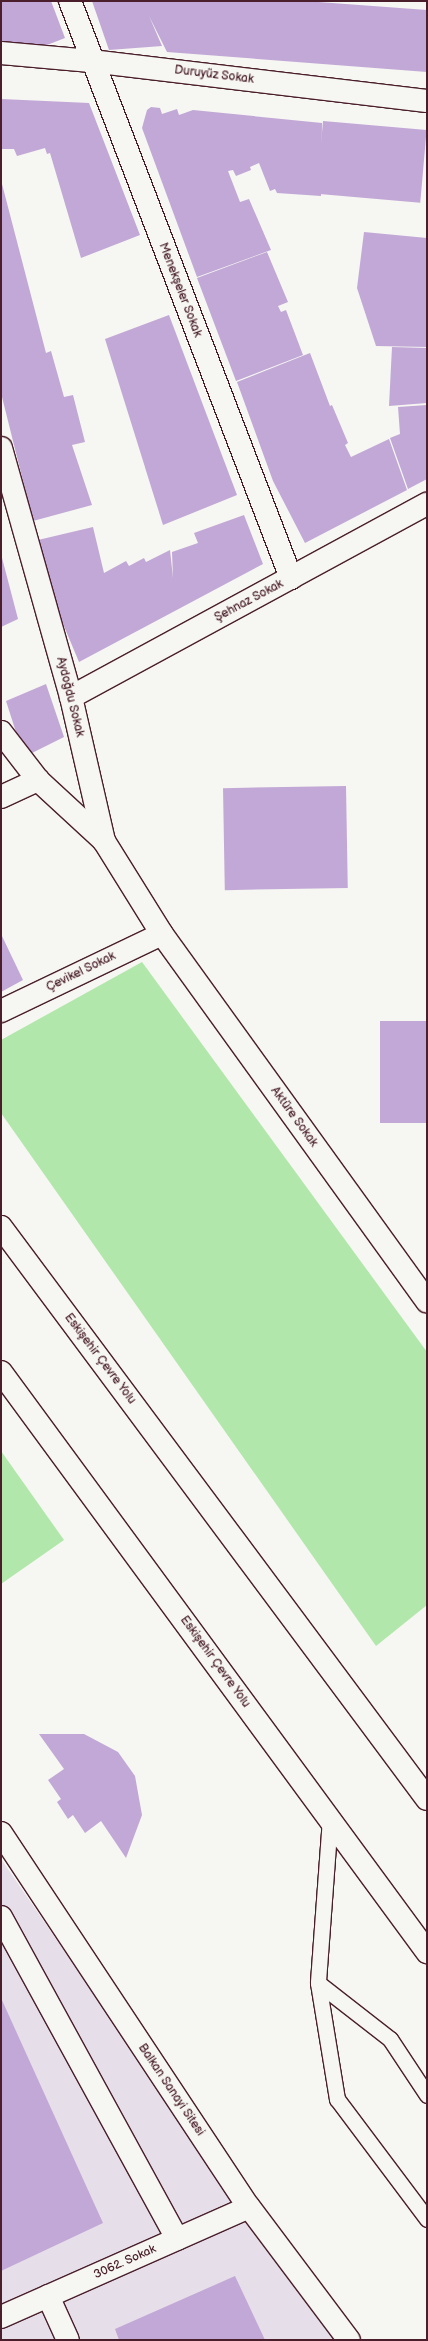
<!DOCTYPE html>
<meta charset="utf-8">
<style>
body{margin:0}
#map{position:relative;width:428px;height:2341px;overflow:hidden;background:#f6f6f2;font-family:"Balsamiq Sans",sans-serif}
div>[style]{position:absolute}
.built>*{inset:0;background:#e6dfea}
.green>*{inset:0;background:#b1e7aa}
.building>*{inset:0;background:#c2a8d6;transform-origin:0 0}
.roads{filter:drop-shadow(1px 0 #4a1f2b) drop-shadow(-1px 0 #4a1f2b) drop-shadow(0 1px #4a1f2b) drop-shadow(0 -1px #4a1f2b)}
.service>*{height:15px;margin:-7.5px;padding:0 7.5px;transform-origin:7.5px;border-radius:7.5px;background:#f6f6f2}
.minor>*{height:22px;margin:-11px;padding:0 11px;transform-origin:11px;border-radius:11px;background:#f6f6f2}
.trunk>*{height:22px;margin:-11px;padding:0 11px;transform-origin:11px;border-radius:11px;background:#f6f6f2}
span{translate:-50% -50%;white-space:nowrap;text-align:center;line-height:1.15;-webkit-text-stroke:3px #f6f6f2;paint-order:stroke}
.street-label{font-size:12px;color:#4a1f2b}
.frame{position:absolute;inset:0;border:2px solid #4a1f2b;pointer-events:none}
</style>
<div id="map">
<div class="built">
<i style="clip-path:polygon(1px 1859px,312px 2310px,334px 2340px,1px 2340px)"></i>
</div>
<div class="green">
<i style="clip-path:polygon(142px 962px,427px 1352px,427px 1605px,376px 1646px,1px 1113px,1px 1040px)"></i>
<i style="clip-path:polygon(1px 1451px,64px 1540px,1px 1584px)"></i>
</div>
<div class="building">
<i style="clip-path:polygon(1px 1px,51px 1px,65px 38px,47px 45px,1px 42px)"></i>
<i style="clip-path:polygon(92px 1px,305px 1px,427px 10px,427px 72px,167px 52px,149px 16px,162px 46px,109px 50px)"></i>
<i style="clip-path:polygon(1px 99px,89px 103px,140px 235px,81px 258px,50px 153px,47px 154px,45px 148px,17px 156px,14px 149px,1px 149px)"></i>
<i style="clip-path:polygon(151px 107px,160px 108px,162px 114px,177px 109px,179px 115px,193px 110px,322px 123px,321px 196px,277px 193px,275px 189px,270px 191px,259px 163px,250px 167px,251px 170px,236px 176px,233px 170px,228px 171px,240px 202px,249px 199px,271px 250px,197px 277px,142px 128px,147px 110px)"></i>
<i style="left:323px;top:121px;width:104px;height:73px;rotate:5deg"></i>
<i style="clip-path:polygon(2px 184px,46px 353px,51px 351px,64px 397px,73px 395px,85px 442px,72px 445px,92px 505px,33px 521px,1px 393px,1px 364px,23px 359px,1px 364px)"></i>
<i style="clip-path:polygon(364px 232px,427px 238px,427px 347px,376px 346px,357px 288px)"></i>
<i style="clip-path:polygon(267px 252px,288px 302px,278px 306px,281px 312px,286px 310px,303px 355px,236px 381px,197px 278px)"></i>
<i style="clip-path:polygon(169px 315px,237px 495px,163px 525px,105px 339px)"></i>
<i style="clip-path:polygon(392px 347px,427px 348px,427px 403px,389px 406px)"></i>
<i style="clip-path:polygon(310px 353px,330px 406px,332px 405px,348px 443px,345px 445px,351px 457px,389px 439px,407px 490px,305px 543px,273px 481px,237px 382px)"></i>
<i style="clip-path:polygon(427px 405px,427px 479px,408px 489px,390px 438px,400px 434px,398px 407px)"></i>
<i style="clip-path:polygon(244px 515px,263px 564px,79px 662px,53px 600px,38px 540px,93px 527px,104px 573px,126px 561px,129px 566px,144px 558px,146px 562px,170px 550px,173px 578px,172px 552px,198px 543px,194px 533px)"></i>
<i style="clip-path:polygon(1px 554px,18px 619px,1px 627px)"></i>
<i style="clip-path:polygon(46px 684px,64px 737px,24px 757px,6px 701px)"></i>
<i style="left:346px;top:786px;width:102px;height:123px;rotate:89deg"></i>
<i style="clip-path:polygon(1px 934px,23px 980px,1px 992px)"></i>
<i style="left:380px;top:1021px;width:47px;height:102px"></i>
<i style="clip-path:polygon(39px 1734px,84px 1734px,118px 1752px,135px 1776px,142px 1815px,126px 1858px,101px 1821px,85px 1833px,73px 1815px,68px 1819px,57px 1802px,61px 1799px,48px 1780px,64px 1769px)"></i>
<i style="clip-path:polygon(1px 1998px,103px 2223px,1px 2271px)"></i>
<i style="clip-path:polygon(235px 2276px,265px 2340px,119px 2340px,115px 2329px)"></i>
</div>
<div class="roads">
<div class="service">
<i style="left:330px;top:1818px;width:165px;rotate:94.2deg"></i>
<i style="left:318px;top:1983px;width:118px;rotate:80.7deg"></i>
<i style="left:337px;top:2099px;width:150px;rotate:53.1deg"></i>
<i style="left:318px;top:1983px;width:91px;rotate:37.9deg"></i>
<i style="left:390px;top:2039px;width:67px;rotate:56.5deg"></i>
</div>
<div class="minor">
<i style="left:70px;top:1px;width:618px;rotate:69.04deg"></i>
<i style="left:1px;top:53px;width:90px;rotate:5.1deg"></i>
<i style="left:91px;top:61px;width:338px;rotate:6.8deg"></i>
<i style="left:1px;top:448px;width:259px;rotate:74.3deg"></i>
<i style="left:71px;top:697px;width:148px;rotate:77.1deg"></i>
<i style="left:104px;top:841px;width:110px;rotate:58.1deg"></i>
<i style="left:162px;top:934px;width:453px;rotate:54.2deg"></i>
<i style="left:71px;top:697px;width:405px;rotate:-28.5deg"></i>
<i style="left:1px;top:732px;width:61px;rotate:52.4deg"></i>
<i style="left:38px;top:780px;width:90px;rotate:42.7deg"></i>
<i style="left:1px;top:797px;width:41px;rotate:-24.7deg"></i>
<i style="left:1px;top:1011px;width:178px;rotate:-25.6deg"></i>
<i style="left:1px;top:1833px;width:449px;rotate:56.5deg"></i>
<i style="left:249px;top:2207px;width:166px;rotate:53.1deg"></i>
<i style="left:1px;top:1917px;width:367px;rotate:61.3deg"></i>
<i style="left:48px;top:2296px;width:48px;rotate:65.6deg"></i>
<i style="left:1px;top:2317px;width:271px;rotate:-23.9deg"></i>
</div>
<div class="trunk">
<i style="left:1px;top:1227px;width:713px;rotate:53.32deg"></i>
<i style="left:1px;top:1372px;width:720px;rotate:53.7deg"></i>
</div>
</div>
<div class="street-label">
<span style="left:214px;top:75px;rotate:7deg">Duruyüz Sokak</span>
<span style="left:180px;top:290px;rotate:69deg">Menekşeler Sokak</span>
<span style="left:249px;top:601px;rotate:-28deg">Şehnaz Sokak</span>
<span style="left:70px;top:697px;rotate:76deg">Aydoğdu Sokak</span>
<span style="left:81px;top:972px;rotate:-26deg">Çevikel Sokak</span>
<span style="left:294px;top:1117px;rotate:54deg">Aktüre Sokak</span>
<span style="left:100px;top:1359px;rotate:53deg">Eskişehir Çevre Yolu</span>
<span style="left:215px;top:1662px;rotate:54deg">Eskişehir Çevre Yolu</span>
<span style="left:171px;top:2090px;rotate:56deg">Balkan Sanayi Sitesi</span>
<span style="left:125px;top:2262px;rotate:-24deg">3062. Sokak</span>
</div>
<div class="frame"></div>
</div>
